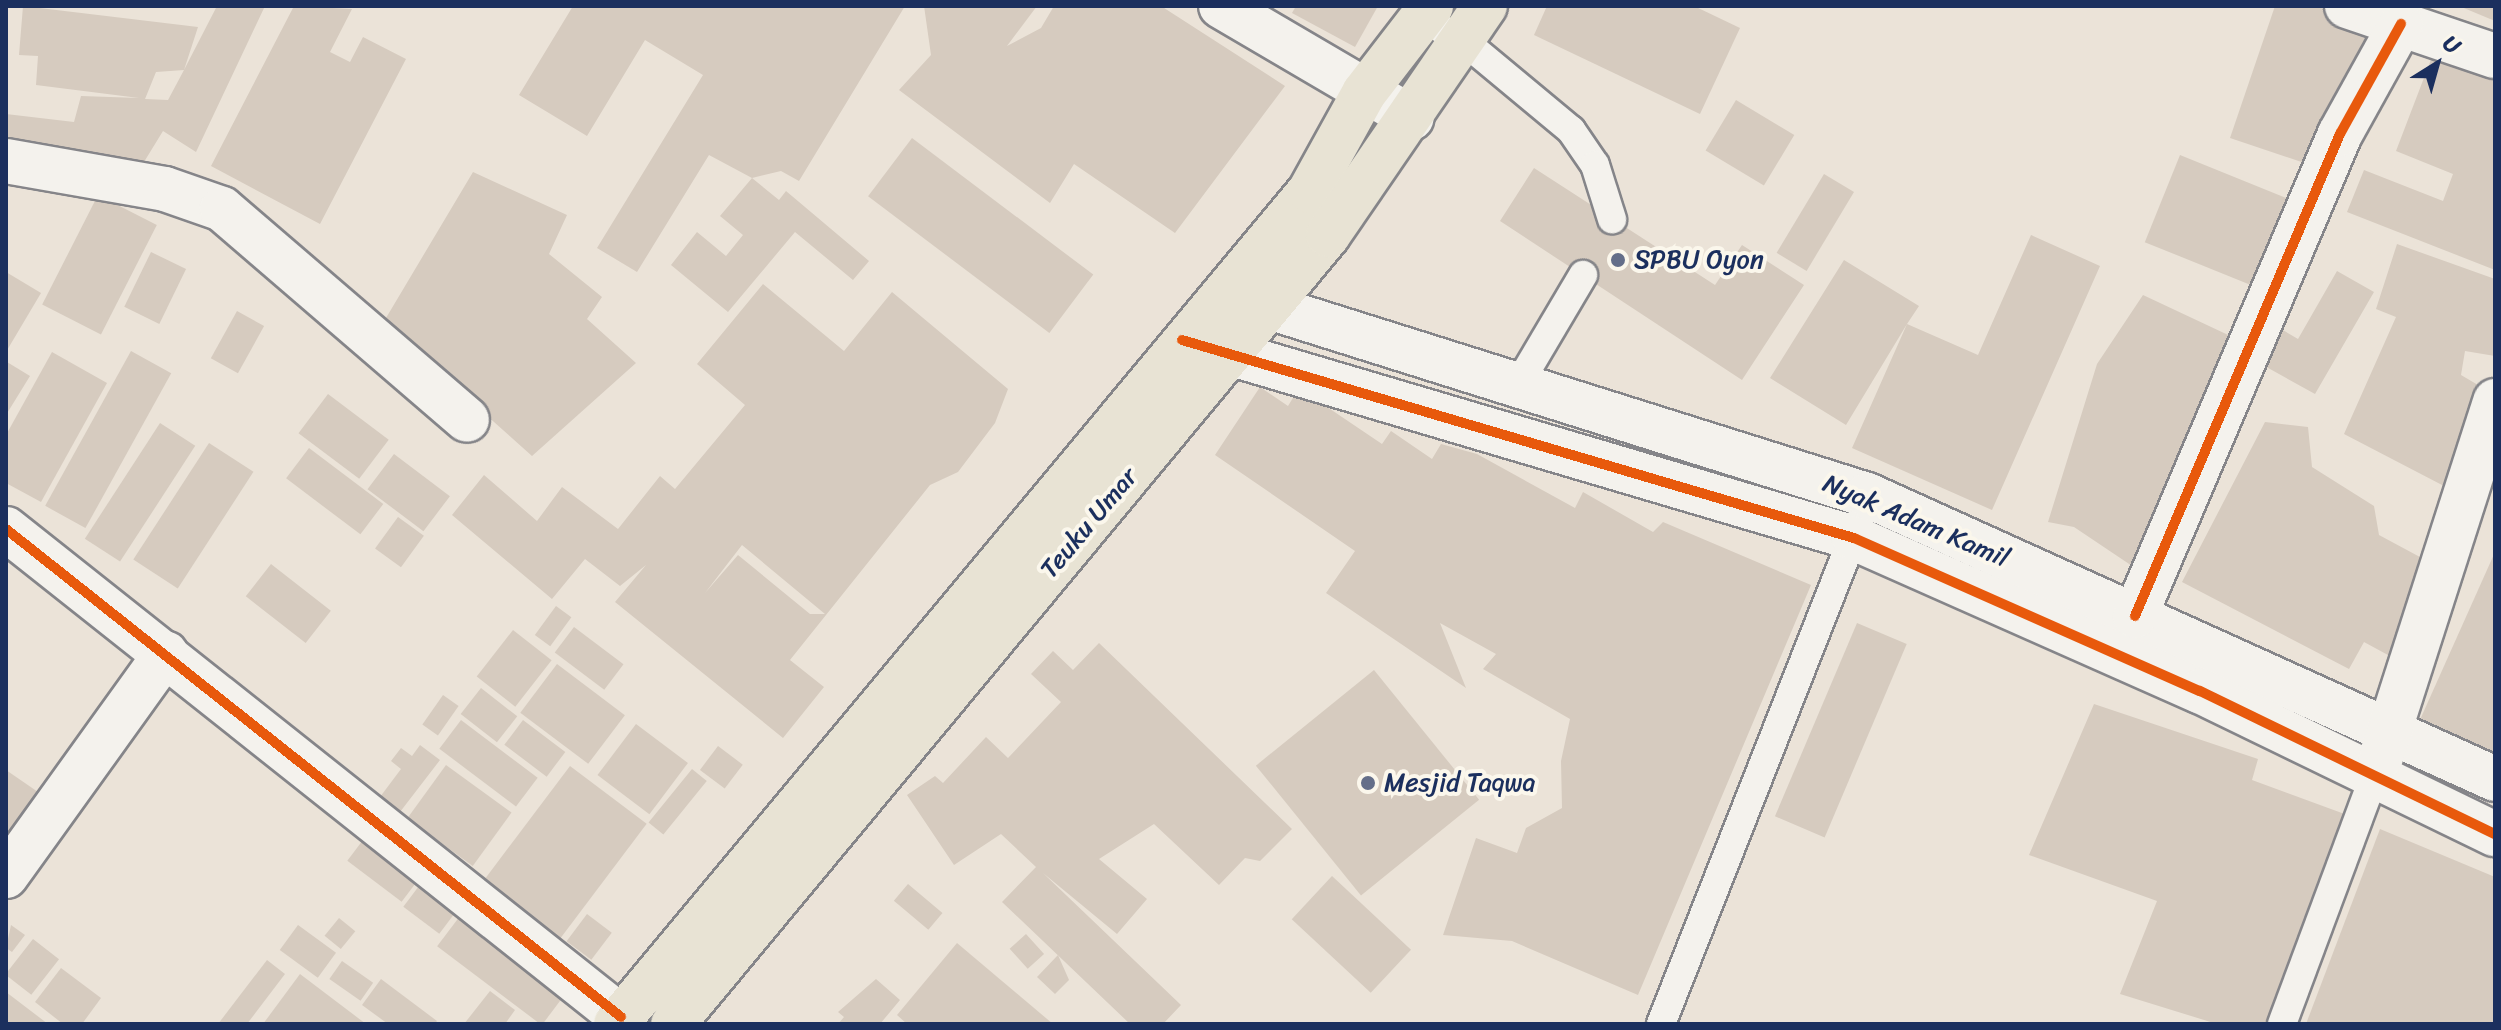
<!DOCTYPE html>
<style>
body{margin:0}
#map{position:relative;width:2501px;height:1030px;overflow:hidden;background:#ebe3d8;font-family:Sriracha,sans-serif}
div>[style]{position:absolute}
.building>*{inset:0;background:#d6cbbf;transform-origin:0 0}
.roads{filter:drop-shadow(2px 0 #858589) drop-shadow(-2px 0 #858589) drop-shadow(0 2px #858589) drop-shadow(0 -2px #858589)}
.lane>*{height:28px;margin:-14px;padding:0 14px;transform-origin:14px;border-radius:14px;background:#f4f2ed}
.street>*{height:44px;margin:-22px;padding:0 22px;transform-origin:22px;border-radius:22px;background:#f4f2ed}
.highway>*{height:44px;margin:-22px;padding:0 22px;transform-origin:22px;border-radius:22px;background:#e8e3d4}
.cycleway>*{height:10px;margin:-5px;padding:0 5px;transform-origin:5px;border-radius:5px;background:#e8590c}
.dots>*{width:22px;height:22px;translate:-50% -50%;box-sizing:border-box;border:4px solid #fbf7ec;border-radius:50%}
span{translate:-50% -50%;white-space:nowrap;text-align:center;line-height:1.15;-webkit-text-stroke:8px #fbf7ec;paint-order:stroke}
.poi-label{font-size:26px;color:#1b2f5e}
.left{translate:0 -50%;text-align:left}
.street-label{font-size:26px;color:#1b2f5e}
.frame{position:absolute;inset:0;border:8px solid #1b2f5e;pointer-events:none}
.north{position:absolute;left:2397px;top:24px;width:80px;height:80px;-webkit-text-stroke:6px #fbf7ec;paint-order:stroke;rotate:37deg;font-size:22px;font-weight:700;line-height:32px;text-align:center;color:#1b2f5e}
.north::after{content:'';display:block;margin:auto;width:28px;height:36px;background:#1b2f5e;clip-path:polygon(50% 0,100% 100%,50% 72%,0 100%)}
</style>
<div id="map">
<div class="building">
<i style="clip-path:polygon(evenodd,23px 6px,198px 27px,184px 70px,217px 6px,265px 6px,196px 152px,163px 131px,136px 175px,6px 152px,6px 114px,74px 122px,81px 96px,139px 98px,36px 85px,38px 56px,19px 55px,23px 6px,184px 70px,168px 100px,145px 99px,156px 72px,184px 70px)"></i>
<i style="clip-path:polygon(294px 6px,352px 9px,330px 52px,350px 62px,363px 37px,406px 59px,320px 224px,211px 166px)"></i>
<i style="clip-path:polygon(573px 6px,905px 6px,799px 181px,781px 171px,752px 178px,709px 155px,637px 272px,597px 248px,703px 75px,645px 40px,587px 136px,519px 95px)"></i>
<i style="clip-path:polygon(924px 6px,1037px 6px,1007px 46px,1041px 28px,1054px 6px,1161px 6px,1285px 86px,1175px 233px,1074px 164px,1050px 203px,899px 90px,931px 55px)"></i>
<i style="clip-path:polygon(1296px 6px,1378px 6px,1355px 47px,1292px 13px)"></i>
<i style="clip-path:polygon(1547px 6px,1694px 6px,1740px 28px,1700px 114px,1534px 35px)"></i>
<i style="clip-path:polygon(2275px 6px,2315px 6px,2388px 30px,2340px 175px,2230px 138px)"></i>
<i style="clip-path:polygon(2459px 6px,2495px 6px,2495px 21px)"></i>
<i style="clip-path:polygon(2435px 49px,2495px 72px,2495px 270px,2347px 212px,2364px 170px,2443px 201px,2453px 174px,2396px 151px)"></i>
<i style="left:1736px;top:100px;width:68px;height:59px;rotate:31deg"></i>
<i style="left:912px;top:138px;width:227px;height:73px;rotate:37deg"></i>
<i style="left:2180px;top:155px;width:139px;height:94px;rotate:22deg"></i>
<i style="clip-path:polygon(1534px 168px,1715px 285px,1742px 245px,1804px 285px,1742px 380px,1500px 221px)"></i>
<i style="clip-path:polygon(473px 172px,567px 215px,549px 254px,602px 297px,587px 319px,636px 363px,532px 456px,383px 323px)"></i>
<i style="left:1824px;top:174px;width:35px;height:92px;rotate:31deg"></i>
<i style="clip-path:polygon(752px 178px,779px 200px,786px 191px,869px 261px,853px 280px,795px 232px,728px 312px,671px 265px,697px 232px,726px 256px,743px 235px,720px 216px)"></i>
<i style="left:98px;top:195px;width:66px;height:123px;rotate:27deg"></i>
<i style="clip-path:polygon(2031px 235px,2100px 266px,1992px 510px,1852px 448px,1907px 324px,1846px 425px,1770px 378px,1844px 260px,1919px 306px,1907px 324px,1978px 355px)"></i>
<i style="clip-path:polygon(2397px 244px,2495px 279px,2495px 356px,2465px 351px,2461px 375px,2495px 395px,2467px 498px,2344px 434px,2396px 317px,2376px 309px)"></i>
<i style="left:151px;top:252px;width:39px;height:61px;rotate:26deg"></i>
<i style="clip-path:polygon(2337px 271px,2374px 292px,2315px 394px,2261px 364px,2281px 329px,2298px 339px)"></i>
<i style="clip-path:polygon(6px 272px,41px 293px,6px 352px)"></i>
<i style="clip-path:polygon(evenodd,763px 284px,844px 351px,892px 292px,1008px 389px,995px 423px,958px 472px,930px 485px,790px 660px,824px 687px,783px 738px,615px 602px,646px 565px,620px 586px,585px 559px,552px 599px,452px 515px,484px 475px,537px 521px,562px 487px,618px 529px,660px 476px,675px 489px,745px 405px,697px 364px,763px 284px,742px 545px,825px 614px,810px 614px,738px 555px,705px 593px,742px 545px)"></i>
<i style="clip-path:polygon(2143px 295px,2241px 341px,2150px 578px,2074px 527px,2048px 522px,2097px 364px)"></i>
<i style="left:237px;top:311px;width:31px;height:54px;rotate:29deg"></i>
<i style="left:131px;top:351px;width:46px;height:177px;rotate:29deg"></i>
<i style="clip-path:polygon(52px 352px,107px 383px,41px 502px,6px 483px,6px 435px)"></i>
<i style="clip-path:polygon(7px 362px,30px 376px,6px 415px,6px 364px)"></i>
<i style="clip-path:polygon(1260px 387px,1288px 406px,1299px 388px,1382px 444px,1391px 431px,1432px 459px,1441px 444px,1477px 454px,1575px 508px,1583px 492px,1653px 532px,1663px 522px,1811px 585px,1638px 995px,1512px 941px,1443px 935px,1476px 838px,1517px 853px,1526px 828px,1562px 808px,1561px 761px,1570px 719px,1483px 669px,1496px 654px,1440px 623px,1466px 688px,1326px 593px,1355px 551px,1215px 455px)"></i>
<i style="left:328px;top:394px;width:76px;height:49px;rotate:37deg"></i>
<i style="clip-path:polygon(2265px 422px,2308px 427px,2312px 467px,2374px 506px,2379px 535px,2446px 571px,2399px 661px,2364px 642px,2349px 669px,2182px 582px)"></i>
<i style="left:160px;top:423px;width:42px;height:138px;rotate:33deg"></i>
<i style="left:209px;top:443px;width:53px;height:139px;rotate:33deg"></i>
<i style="left:309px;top:448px;width:93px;height:38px;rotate:37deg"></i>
<i style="left:394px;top:454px;width:70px;height:44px;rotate:37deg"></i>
<i style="left:398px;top:517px;width:32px;height:39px;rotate:36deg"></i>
<i style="clip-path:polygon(2495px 552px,2495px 754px,2419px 722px)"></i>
<i style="left:271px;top:564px;width:76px;height:41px;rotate:38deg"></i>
<i style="left:556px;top:606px;width:19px;height:36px;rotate:36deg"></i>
<i style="left:1857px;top:623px;width:54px;height:210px;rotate:23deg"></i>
<i style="left:574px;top:627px;width:62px;height:32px;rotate:37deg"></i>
<i style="left:513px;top:630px;width:49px;height:59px;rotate:38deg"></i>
<i style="clip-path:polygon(1099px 643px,1292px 829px,1260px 861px,1245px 858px,1219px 885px,1154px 824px,1099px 859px,1147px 899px,1117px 934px,1043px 873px,1181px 1005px,1163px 1024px,1130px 1024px,1002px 902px,1036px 867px,1001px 834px,954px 865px,907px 795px,935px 776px,943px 783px,986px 737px,1008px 758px,1061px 702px,1031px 674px,1053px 651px,1073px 670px)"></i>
<i style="left:557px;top:664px;width:85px;height:61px;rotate:37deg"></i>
<i style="left:1374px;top:670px;width:167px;height:152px;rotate:51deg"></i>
<i style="left:481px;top:688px;width:46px;height:33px;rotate:38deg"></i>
<i style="left:443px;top:695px;width:19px;height:36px;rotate:35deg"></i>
<i style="clip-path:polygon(2094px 704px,2258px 759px,2252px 780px,2350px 816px,2272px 1024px,2217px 1024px,2120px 994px,2157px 901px,2029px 855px)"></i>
<i style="left:461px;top:720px;width:96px;height:36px;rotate:37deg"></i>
<i style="left:523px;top:720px;width:53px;height:31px;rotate:37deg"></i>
<i style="left:636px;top:724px;width:65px;height:64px;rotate:37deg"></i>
<i style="clip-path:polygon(420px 745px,440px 760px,400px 812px,380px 797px,401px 769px,391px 761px,401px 748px,412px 756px)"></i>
<i style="left:718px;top:746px;width:31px;height:30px;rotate:37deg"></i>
<i style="left:446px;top:765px;width:81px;height:66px;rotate:36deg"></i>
<i style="left:570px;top:766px;width:96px;height:153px;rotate:37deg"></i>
<i style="left:692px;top:769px;width:19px;height:69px;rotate:39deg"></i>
<i style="clip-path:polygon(6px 770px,38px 792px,6px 839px)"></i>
<i style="clip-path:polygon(2380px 829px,2495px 877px,2495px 1024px,2306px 1024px)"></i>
<i style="left:369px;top:832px;width:68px;height:36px;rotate:37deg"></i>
<i style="left:1332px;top:876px;width:108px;height:59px;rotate:43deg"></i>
<i style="left:425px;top:878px;width:45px;height:36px;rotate:37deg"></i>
<i style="left:908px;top:884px;width:45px;height:22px;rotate:40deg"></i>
<i style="left:463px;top:912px;width:131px;height:43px;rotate:37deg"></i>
<i style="left:587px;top:914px;width:31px;height:34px;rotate:37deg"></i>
<i style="left:339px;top:918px;width:21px;height:23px;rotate:39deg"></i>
<i style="clip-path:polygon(11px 925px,25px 935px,12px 952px,6px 948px)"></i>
<i style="left:298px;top:925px;width:47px;height:31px;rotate:36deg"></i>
<i style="left:1026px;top:934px;width:27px;height:22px;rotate:48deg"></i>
<i style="left:33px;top:939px;width:33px;height:45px;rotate:38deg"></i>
<i style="clip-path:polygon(957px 943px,1053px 1024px,907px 1024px,897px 1015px)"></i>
<i style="clip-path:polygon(1058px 955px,1069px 980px,1055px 994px,1037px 977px)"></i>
<i style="clip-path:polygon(267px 960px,285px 974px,247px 1024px,218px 1024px)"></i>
<i style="left:342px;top:961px;width:38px;height:22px;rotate:35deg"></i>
<i style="clip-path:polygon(61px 968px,101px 998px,82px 1024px,63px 1024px,35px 1002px)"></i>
<i style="clip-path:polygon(300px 974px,366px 1024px,263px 1024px)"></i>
<i style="clip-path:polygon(381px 979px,437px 1021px,435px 1024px,388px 1024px,362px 1005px)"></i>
<i style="clip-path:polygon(876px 979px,900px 1000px,880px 1024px,838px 1024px,844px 1017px,838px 1012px)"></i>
<i style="clip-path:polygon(490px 991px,515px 1010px,505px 1024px,464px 1024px)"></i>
<i style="clip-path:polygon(6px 992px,48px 1024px,6px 1024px)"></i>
</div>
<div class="roads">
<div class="lane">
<i style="left:1424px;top:19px;width:47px;rotate:29.3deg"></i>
<i style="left:1465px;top:42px;width:138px;rotate:39.7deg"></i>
<i style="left:1571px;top:130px;width:42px;rotate:55.6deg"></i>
<i style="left:1595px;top:165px;width:57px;rotate:72.5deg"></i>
<i style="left:1518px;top:385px;width:128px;rotate:-59.4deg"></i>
<i style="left:1661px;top:1024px;width:540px;rotate:-68.47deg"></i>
<i style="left:2282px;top:1024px;width:265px;rotate:-69.6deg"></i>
</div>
<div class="street">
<i style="left:1221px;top:6px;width:221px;rotate:30.4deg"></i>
<i style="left:2347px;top:6px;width:156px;rotate:18.7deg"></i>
<i style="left:6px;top:161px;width:161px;rotate:10deg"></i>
<i style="left:165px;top:189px;width:60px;rotate:19.3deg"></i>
<i style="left:222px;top:209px;width:323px;rotate:40.7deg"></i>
<i style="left:1234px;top:296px;width:664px;rotate:17.45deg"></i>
<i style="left:1867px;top:495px;width:689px;rotate:24.33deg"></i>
<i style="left:1195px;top:343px;width:687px;rotate:16.48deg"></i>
<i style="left:1854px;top:538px;width:378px;rotate:23.9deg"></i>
<i style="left:2200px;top:691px;width:328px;rotate:25.9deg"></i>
<i style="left:6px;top:529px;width:785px;rotate:38.43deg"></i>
<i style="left:2135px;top:616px;width:524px;rotate:-66.96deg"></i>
<i style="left:2340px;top:134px;width:126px;rotate:-61deg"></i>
<i style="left:2381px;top:757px;width:374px;rotate:-72.2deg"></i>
<i style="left:6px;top:876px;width:274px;rotate:-54.3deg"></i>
</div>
<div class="highway">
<i style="left:616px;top:1024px;width:1084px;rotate:-50.2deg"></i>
<i style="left:1310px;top:191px;width:112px;rotate:-61.1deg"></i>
<i style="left:1364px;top:93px;width:110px;rotate:-52.4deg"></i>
<i style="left:673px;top:1024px;width:1025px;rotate:-50.3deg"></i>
<i style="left:1328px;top:235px;width:278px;rotate:-55.6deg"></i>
</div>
</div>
<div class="cycleway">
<i style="left:1182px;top:340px;width:701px;rotate:16.42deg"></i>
<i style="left:1854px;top:538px;width:378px;rotate:23.9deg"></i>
<i style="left:2200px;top:691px;width:328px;rotate:25.9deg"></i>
<i style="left:6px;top:529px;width:785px;rotate:38.43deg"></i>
<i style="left:2135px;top:616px;width:524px;rotate:-66.96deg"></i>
<i style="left:2340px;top:134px;width:126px;rotate:-61deg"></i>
</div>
<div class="dots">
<i style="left:1618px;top:260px;background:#646e89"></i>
<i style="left:1368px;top:783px;background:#646e89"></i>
</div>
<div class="poi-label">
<span class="left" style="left:1634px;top:260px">SPBU Oyon</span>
<span class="left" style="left:1384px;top:783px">Mesjid Taqwa</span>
</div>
<div class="street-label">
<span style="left:1916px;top:521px;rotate:23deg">Nyak Adam Kamil</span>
<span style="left:1089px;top:523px;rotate:-50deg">Teuku Umar</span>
</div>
<div class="frame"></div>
<div class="north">U</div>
</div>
